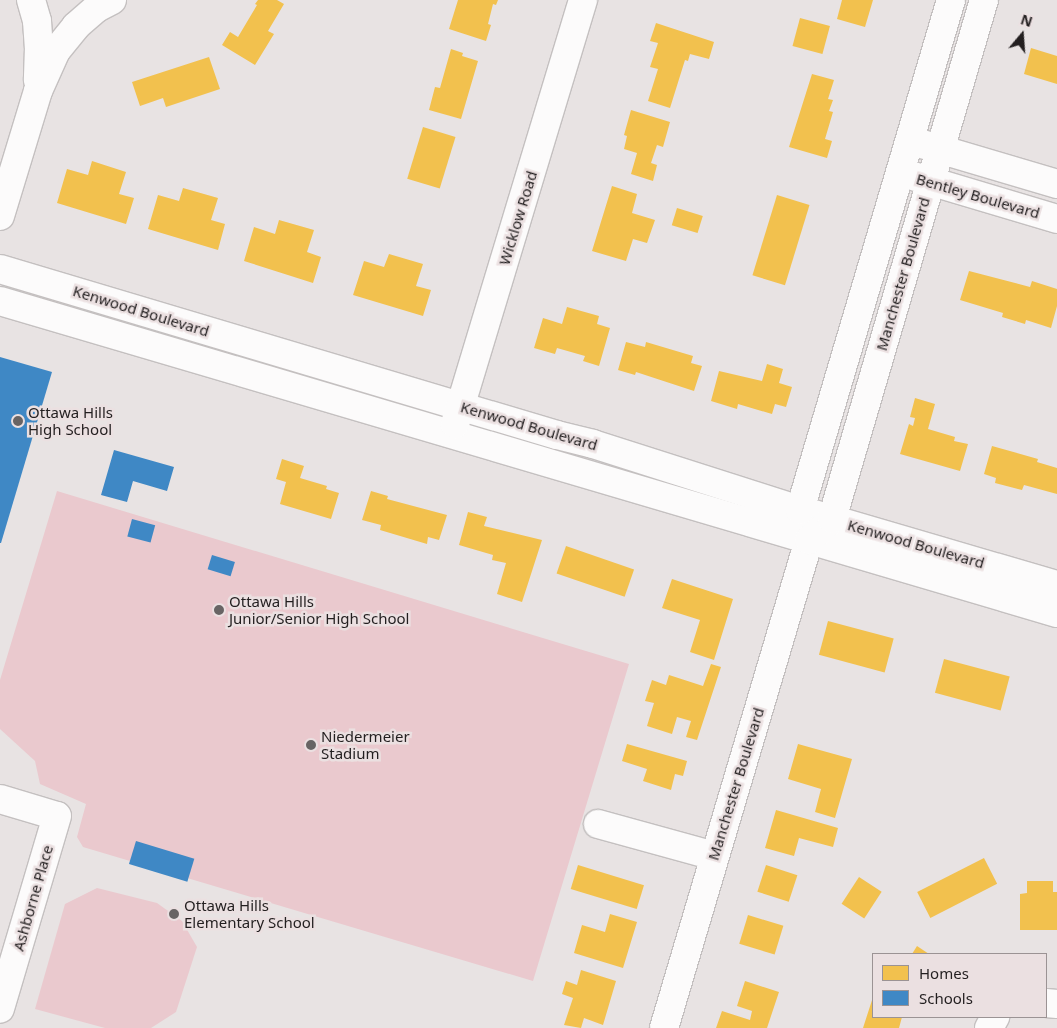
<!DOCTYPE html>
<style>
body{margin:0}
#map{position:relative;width:1057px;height:1028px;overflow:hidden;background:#e8e3e3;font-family:"Noto Sans",sans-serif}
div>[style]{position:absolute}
.green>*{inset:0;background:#eac9ce}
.homes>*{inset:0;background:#f2c14e;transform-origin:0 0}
.schools>*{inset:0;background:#3f88c5;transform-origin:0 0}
.roads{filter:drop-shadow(1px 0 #c4c0c0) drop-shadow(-1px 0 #c4c0c0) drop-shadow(0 1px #c4c0c0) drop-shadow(0 -1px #c4c0c0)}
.minor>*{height:28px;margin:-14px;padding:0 14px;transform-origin:14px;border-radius:14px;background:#fcfbfb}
.dots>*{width:14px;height:14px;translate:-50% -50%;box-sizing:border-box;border:2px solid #ebe0e1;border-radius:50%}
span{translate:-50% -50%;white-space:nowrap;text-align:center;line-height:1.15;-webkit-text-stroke:5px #ebe0e1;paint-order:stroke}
.street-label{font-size:15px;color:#231f20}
.poi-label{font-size:15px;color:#231f20}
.left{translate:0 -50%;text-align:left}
.legend{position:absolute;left:872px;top:953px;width:175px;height:65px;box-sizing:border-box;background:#ebe0e1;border:1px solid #9b9394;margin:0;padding:6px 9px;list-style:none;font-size:15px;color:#231f20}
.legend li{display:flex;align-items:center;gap:10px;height:25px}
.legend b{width:25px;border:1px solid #9b9394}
.north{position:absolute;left:997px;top:10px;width:50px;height:50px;-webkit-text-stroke:4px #ebe0e1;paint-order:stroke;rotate:18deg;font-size:14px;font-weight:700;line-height:20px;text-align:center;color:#231f20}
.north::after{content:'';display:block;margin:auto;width:18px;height:22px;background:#231f20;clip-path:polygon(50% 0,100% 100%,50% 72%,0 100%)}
</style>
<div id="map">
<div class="green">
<i style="clip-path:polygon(57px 491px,629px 664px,533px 981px,83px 847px,77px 837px,86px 804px,40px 784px,35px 761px,0 729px,0 680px)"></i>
<i style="clip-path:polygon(97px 888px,157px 903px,182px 921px,197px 947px,176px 1012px,151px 1028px,105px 1028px,35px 1009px,65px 904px)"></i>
</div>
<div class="homes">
<i style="clip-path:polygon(258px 0,277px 0,284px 4px,268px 31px,274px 34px,255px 65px,222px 45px,230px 32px,238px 37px,257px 5px,255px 4px)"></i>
<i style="clip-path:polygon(458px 0,498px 0,496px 5px,493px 4px,488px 24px,491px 25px,486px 41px,449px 29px)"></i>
<i style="clip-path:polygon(842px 0,873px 0,865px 27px,837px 19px)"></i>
<i style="left:800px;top:18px;width:31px;height:29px;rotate:15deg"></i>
<i style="clip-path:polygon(656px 23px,714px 42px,709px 59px,690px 54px,688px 61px,685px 60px,670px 108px,648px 101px,658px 69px,650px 67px,658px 43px,650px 41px)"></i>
<i style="clip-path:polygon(1031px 48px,1057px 56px,1057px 84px,1024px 74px)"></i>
<i style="clip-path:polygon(451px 49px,463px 53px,462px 56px,478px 61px,461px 119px,429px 110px,435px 87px,440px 88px)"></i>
<i style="clip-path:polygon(209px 57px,220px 89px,166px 107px,163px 98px,140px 106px,132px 82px)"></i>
<i style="clip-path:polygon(812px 74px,834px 80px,828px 99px,833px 100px,829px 111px,833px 112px,825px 139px,832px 141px,827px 158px,789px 147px)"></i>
<i style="clip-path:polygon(631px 110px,670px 122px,663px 147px,657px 145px,651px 163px,657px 165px,653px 181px,631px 174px,637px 153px,624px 149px,627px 136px,624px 135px)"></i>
<i style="left:423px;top:127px;width:34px;height:54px;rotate:17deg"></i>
<i style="clip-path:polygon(92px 161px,126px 172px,119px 194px,134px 198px,126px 224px,57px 203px,67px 169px,88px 175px)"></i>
<i style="clip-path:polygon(612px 186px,637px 194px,632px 213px,655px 220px,647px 243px,633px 239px,626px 261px,592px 251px)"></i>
<i style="clip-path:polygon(183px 188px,218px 198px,211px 220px,225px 224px,218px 250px,148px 229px,158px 195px,179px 201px)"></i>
<i style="left:777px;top:195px;width:34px;height:84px;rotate:17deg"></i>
<i style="left:677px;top:208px;width:27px;height:18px;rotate:17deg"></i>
<i style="clip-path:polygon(279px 220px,314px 230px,307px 252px,321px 257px,313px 283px,244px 261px,254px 227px,275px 234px)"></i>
<i style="clip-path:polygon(389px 254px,423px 264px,416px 286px,431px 290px,423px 316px,353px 295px,364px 261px,384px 267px)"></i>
<i style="clip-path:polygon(969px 271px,1030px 287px,1032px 281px,1057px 289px,1057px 306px,1051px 328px,1026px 320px,1025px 324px,1002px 317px,1003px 313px,960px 300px)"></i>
<i style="clip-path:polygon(567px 307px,599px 316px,597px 324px,610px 328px,599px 366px,583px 361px,585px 356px,557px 348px,555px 354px,534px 348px,543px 318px,562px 324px)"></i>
<i style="clip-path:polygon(626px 342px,645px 347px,646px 342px,693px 356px,691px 363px,702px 366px,694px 391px,636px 372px,635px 375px,618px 370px)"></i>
<i style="clip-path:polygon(767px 364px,783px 369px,779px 383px,792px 387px,786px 407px,775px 404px,772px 414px,738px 404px,737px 409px,711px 401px,719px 371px,762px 381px)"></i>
<i style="clip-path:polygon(915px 398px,935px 404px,928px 429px,955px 437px,954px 441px,968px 444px,960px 471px,900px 454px,909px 424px,913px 426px,915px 418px,910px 417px)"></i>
<i style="clip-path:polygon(992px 446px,1038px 459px,1037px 462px,1057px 468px,1057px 494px,1024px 485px,1022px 490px,995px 483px,996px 478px,984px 474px)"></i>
<i style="clip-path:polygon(282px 459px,304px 466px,300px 478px,327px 486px,326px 489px,339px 493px,331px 519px,280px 504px,286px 482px,276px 479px)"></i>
<i style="clip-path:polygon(371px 491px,388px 496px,387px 499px,447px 515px,439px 540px,428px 537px,427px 544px,380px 530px,381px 525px,362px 520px)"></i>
<i style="clip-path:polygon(468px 512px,487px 517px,484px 526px,542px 540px,522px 602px,497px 594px,506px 563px,492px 560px,493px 555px,459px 545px)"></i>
<i style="left:566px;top:546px;width:72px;height:29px;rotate:19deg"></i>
<i style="clip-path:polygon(672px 579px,733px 599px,714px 660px,690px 652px,700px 620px,662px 608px)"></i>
<i style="left:828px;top:621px;width:68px;height:35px;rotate:15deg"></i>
<i style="left:944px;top:659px;width:68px;height:35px;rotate:15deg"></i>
<i style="clip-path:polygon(711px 664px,721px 667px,697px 740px,686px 737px,691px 721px,677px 717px,672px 734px,647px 726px,654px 703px,645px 701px,652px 680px,666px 685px,669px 675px,703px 686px)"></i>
<i style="clip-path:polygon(627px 744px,687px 761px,683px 776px,675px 774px,671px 790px,643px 781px,647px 769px,622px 761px)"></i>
<i style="clip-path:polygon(798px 744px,852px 759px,835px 818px,815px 812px,821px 789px,788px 779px)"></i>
<i style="clip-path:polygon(776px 810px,838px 828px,833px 847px,799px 838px,794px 856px,765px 848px)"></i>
<i style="left:984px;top:858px;width:29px;height:75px;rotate:63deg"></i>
<i style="left:578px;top:865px;width:69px;height:25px;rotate:17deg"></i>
<i style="left:766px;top:865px;width:33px;height:28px;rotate:18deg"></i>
<i style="left:859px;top:877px;width:27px;height:32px;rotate:33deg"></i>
<i style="clip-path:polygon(1027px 881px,1053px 881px,1053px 892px,1057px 892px,1057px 930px,1020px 930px,1020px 894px,1027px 893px)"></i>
<i style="clip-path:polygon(610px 914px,637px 922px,623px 968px,574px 953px,582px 925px,605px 932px)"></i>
<i style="left:748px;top:915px;width:37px;height:30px;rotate:17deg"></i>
<i style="clip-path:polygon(917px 946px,929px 954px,912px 954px)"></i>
<i style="clip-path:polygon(581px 970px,616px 981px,603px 1025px,584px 1018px,581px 1028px,564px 1025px,573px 998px,562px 994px,566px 981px,577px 985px)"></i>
<i style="clip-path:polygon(745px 981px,779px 992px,767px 1028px,716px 1028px,722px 1011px,750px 1020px,752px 1011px,737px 1006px)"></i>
<i style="clip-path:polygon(873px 997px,873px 1017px,902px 1017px,899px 1028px,863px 1028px)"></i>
</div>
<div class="schools">
<i style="clip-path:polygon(0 357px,52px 372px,1px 543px,0 543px)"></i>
<i style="clip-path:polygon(114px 450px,174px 467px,167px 491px,133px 481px,127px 502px,101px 495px)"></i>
<i style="left:132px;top:519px;width:24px;height:18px;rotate:15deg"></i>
<i style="left:212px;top:555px;width:24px;height:15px;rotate:17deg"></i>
<i style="left:136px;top:841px;width:61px;height:24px;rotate:17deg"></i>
</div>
<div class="roads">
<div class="minor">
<i style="left:31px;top:0;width:22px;rotate:74deg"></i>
<i style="left:37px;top:21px;width:26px;rotate:86deg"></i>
<i style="left:39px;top:47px;width:33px;rotate:92deg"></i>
<i style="left:922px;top:144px;width:141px;rotate:16.5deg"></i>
<i style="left:913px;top:176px;width:150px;rotate:16.6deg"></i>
<i style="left:0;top:216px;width:131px;rotate:-73.1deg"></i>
<i style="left:38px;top:91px;width:44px;rotate:-65.8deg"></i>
<i style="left:56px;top:51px;width:32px;rotate:-51deg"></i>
<i style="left:76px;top:26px;width:28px;rotate:-41deg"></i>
<i style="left:97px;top:8px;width:17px;rotate:-28deg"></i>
<i style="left:0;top:269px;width:581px;rotate:16.6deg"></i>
<i style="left:557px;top:435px;width:37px;rotate:14deg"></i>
<i style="left:593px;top:444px;width:217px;rotate:17.7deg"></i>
<i style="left:800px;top:510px;width:268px;rotate:16.3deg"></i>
<i style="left:0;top:301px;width:1102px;rotate:16.45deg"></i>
<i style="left:455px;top:424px;width:443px;rotate:-73.2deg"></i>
<i style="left:805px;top:526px;width:17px;rotate:-107deg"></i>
<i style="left:800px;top:510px;width:532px;rotate:-73.51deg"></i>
<i style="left:0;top:799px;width:59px;rotate:16.6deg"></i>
<i style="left:57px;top:816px;width:201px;rotate:106.5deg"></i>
<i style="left:598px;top:824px;width:120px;rotate:15.4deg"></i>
<i style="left:1046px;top:1003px;width:11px;rotate:5deg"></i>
<i style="left:664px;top:1028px;width:509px;rotate:-73.45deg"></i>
<i style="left:809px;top:540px;width:31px;rotate:-42deg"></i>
<i style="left:832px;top:519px;width:541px;rotate:-73.68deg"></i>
<i style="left:989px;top:1028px;width:13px;rotate:-61deg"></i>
</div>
</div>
<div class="dots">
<i style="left:18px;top:421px;background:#686464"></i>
<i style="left:219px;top:610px;background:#686464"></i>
<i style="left:311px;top:745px;background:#686464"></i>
<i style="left:174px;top:914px;background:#686464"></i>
</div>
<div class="street-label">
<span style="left:978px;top:196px;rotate:16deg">Bentley Boulevard</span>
<span style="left:518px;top:218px;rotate:-73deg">Wicklow Road</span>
<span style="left:903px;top:274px;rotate:-74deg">Manchester Boulevard</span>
<span style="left:141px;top:311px;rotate:17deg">Kenwood Boulevard</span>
<span style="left:529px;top:426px;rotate:16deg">Kenwood Boulevard</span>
<span style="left:916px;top:544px;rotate:16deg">Kenwood Boulevard</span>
<span style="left:736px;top:784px;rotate:-73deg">Manchester Boulevard</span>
<span style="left:33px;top:898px;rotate:-74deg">Ashborne Place</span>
</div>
<div class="poi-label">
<span class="left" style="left:28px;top:421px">Ottawa Hills<br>High School</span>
<span class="left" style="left:229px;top:610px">Ottawa Hills<br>Junior/Senior High School</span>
<span class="left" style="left:321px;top:745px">Niedermeier<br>Stadium</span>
<span class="left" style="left:184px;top:914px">Ottawa Hills<br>Elementary School</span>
</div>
<ul class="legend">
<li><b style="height:14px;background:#f2c14e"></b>Homes</li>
<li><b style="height:14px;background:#3f88c5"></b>Schools</li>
</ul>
<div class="north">N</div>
</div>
